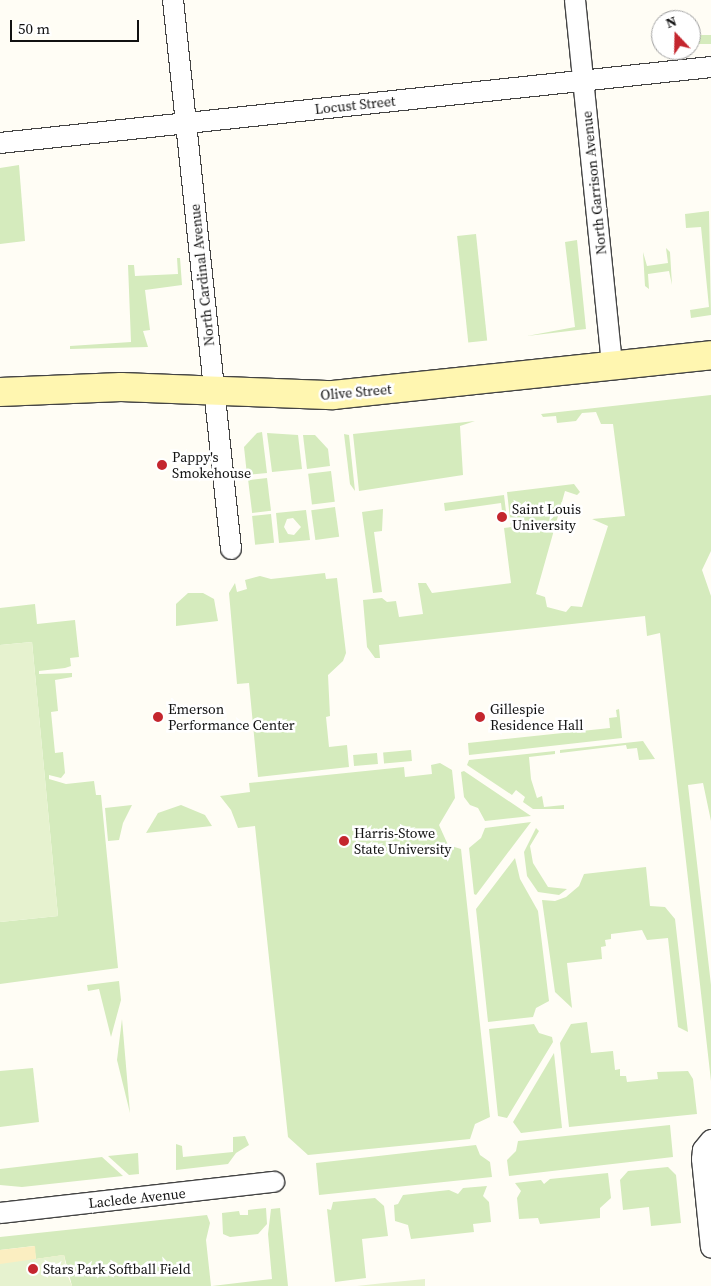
<!DOCTYPE html>
<style>
body{margin:0}
#map{position:relative;width:711px;height:1286px;overflow:hidden;background:#fffdf5;font-family:"Source Serif 4",serif}
div>[style]{position:absolute}
.green>*{inset:0;background:#d5ebbd;transform-origin:0 0}
.sand>*{inset:0;background:#fbeec1}
.pitch>*{inset:0;background:#e6f2cf}
.roads{filter:drop-shadow(1px 0 #444) drop-shadow(-1px 0 #444) drop-shadow(0 1px #444) drop-shadow(0 -1px #444)}
.minor>*{height:20px;margin:-10px;padding:0 10px;transform-origin:10px;border-radius:10px;background:#fff}
.secondary>*{height:28px;margin:-14px;padding:0 14px;transform-origin:14px;border-radius:14px;background:#fff6b0}
.dots>*{width:14px;height:14px;translate:-50% -50%;box-sizing:border-box;border:2px solid #fff;border-radius:50%}
span{translate:-50% -50%;white-space:nowrap;text-align:center;line-height:1.15;-webkit-text-stroke:5px #fff;paint-order:stroke}
.street-label{font-size:14px;color:#111}
.poi-label{font-size:14px;color:#111}
.left{translate:0 -50%;text-align:left}
.north{position:absolute;left:651px;top:10px;width:50px;height:50px;box-sizing:border-box;background:#fff;border:1px solid #a0a0a0;border-radius:50%;rotate:339deg;font-size:14px;font-weight:700;line-height:20px;text-align:center;color:#111}
.north::after{content:'';display:block;margin:auto;width:18px;height:22px;background:#c4262e;clip-path:polygon(50% 0,100% 100%,50% 72%,0 100%)}
.scale{position:absolute;left:10px;top:20px;width:129px;height:22px;box-sizing:border-box;border:2px solid #111;border-top:0;padding-left:6px;font-size:15px;line-height:18px;white-space:nowrap;color:#111;-webkit-text-stroke:4px #fff;paint-order:stroke}
</style>
<div id="map">
<div class="green">
<i style="left:711px;top:35px;width:9px;height:20px;rotate:90deg"></i>
<i style="clip-path:polygon(19px 165px,25px 241px,0 244px,0 168px)"></i>
<i style="clip-path:polygon(709px 211px,711px 315px,691px 318px,690px 310px,709px 307px,701px 227px,686px 228px,685px 214px)"></i>
<i style="left:476px;top:234px;width:107px;height:19px;rotate:84deg"></i>
<i style="clip-path:polygon(577px 240px,586px 329px,527px 336px,575px 327px,565px 242px)"></i>
<i style="clip-path:polygon(666px 248px,670px 252px,672px 285px,669px 271px,648px 274px,649px 289px,645px 286px,643px 252px,647px 266px,668px 263px)"></i>
<i style="clip-path:polygon(177px 258px,180px 258px,182px 285px,145px 290px,150px 330px,143px 331px,148px 347px,70px 349px,70px 346px,131px 342px,128px 265px,134px 265px,135px 276px,178px 274px)"></i>
<i style="clip-path:polygon(711px 395px,711px 551px,702px 570px,711px 596px,711px 821px,703px 783px,688px 785px,711px 985px,711px 1081px,660px 633px,647px 636px,645px 616px,379px 645px,380px 658px,375px 658px,367px 647px,363px 600px,382px 598px,387px 602px,396px 601px,399px 617px,423px 614px,418px 583px,426px 583px,432px 593px,511px 583px,504px 528px,511px 527px,507px 492px,574px 484px,580px 492px,577px 495px,565px 491px,536px 594px,545px 597px,547px 607px,566px 612px,571px 606px,582px 607px,608px 526px,592px 519px,625px 516px,613px 424px,601px 424px,596px 412px,582px 413px,576px 421px,557px 423px,556px 416px,543px 417px,541px 414px)"></i>
<i style="clip-path:polygon(475px 421px,460px 426px,463px 475px,359px 491px,353px 434px)"></i>
<i style="clip-path:polygon(262px 432px,267px 473px,247px 475px,244px 447px,257px 433px)"></i>
<i style="clip-path:polygon(267px 433px,298px 435px,302px 469px,272px 472px)"></i>
<i style="clip-path:polygon(344px 434px,349px 435px,355px 491px,350px 484px)"></i>
<i style="clip-path:polygon(303px 435px,315px 435px,328px 449px,330px 466px,307px 469px)"></i>
<i style="left:331px;top:471px;width:31px;height:23px;rotate:83deg"></i>
<i style="left:267px;top:478px;width:33px;height:19px;rotate:83deg"></i>
<i style="clip-path:polygon(504px 495px,507px 520px,503px 520px,501px 503px,445px 511px,444px 503px)"></i>
<i style="left:335px;top:507px;width:30px;height:24px;rotate:82deg"></i>
<i style="clip-path:polygon(383px 509px,382px 531px,374px 532px,382px 592px,373px 593px,362px 512px)"></i>
<i style="clip-path:polygon(evenodd,306px 510px,310px 540px,279px 543px,276px 513px,306px 510px,293px 518px,301px 527px,294px 535px,288px 534px,284px 527px,287px 519px,293px 518px)"></i>
<i style="left:271px;top:514px;width:29px;height:19px;rotate:84deg"></i>
<i style="clip-path:polygon(325px 573px,326px 579px,337px 578px,346px 653px,343px 661px,328px 675px,330px 716px,326px 717px,329px 747px,347px 745px,349px 767px,258px 777px,249px 683px,237px 684px,229px 593px,235px 583px,237px 592px,247px 589px,245px 580px,260px 576px,271px 579px)"></i>
<i style="clip-path:polygon(188px 593px,203px 593px,214px 599px,218px 621px,176px 626px,176px 604px)"></i>
<i style="clip-path:polygon(35px 604px,37px 624px,75px 620px,79px 657px,70px 658px,71px 666px,65px 668px,39px 671px,39px 674px,72px 673px,72px 677px,55px 680px,58px 711px,51px 712px,55px 753px,63px 752px,65px 773px,61px 778px,49px 775px,49px 779px,66px 784px,94px 781px,96px 795px,101px 795px,118px 968px,0 984px,0 922px,58px 916px,32px 642px,0 645px,0 608px)"></i>
<i style="clip-path:polygon(619px 709px,622px 738px,469px 755px,468px 743px,610px 728px,609px 718px,617px 717px,616px 710px)"></i>
<i style="clip-path:polygon(643px 741px,655px 759px,639px 760px,637px 748px,627px 749px,626px 745px,560px 753px,560px 750px)"></i>
<i style="left:411px;top:750px;width:11px;height:28px;rotate:85deg"></i>
<i style="clip-path:polygon(555px 751px,555px 754px,529px 757px,531px 779px,537px 798px,542px 796px,544px 807px,564px 805px,564px 809px,533px 809px,523px 802px,525px 797px,516px 790px,512px 795px,467px 765px,469px 760px)"></i>
<i style="left:377px;top:753px;width:11px;height:24px;rotate:85deg"></i>
<i style="clip-path:polygon(440px 763px,452px 770px,455px 798px,439px 825px,448px 845px,461px 849px,490px 1117px,475px 1124px,470px 1139px,308px 1155px,288px 1137px,255px 826px,238px 828px,231px 810px,220px 796px,250px 792px,249px 783px,404px 767px,405px 777px,432px 774px,431px 765px)"></i>
<i style="clip-path:polygon(464px 771px,531px 816px,485px 821px,478px 808px,470px 805px,464px 797px,461px 772px)"></i>
<i style="clip-path:polygon(132px 805px,123px 823px,119px 840px,108px 841px,105px 808px)"></i>
<i style="clip-path:polygon(181px 805px,205px 815px,212px 826px,146px 833px,158px 813px)"></i>
<i style="clip-path:polygon(531px 822px,476px 895px,474px 894px,469px 848px,481px 838px,485px 828px)"></i>
<i style="clip-path:polygon(536px 828px,539px 831px,530px 846px,533px 863px,548px 887px,567px 889px,559px 895px,538px 892px,527px 876px,524px 852px)"></i>
<i style="clip-path:polygon(515px 858px,520px 879px,538px 911px,549px 1001px,536px 1008px,533px 1017px,488px 1022px,476px 909px)"></i>
<i style="clip-path:polygon(646px 867px,650px 906px,665px 907px,675px 919px,688px 1032px,678px 1027px,668px 938px,647px 940px,642px 930px,611px 934px,611px 939px,605px 940px,606px 946px,601px 947px,602px 959px,567px 963px,572px 1008px,555px 992px,542px 900px,555px 901px,566px 897px,579px 886px,584px 874px)"></i>
<i style="clip-path:polygon(119px 981px,121px 1000px,111px 1037px,99px 989px,88px 991px,87px 985px)"></i>
<i style="clip-path:polygon(122px 1019px,130px 1113px,117px 1060px)"></i>
<i style="clip-path:polygon(587px 1022px,591px 1053px,613px 1051px,615px 1070px,620px 1069px,620px 1076px,626px 1076px,627px 1082px,658px 1079px,657px 1072px,688px 1071px,693px 1079px,697px 1114px,569px 1127px,560px 1043px,571px 1024px)"></i>
<i style="clip-path:polygon(534px 1024px,539px 1033px,552px 1037px,553px 1042px,507px 1118px,498px 1116px,489px 1029px)"></i>
<i style="clip-path:polygon(554px 1053px,562px 1128px,521px 1133px,513px 1122px)"></i>
<i style="clip-path:polygon(33px 1068px,39px 1122px,0 1127px,0 1071px)"></i>
<i style="clip-path:polygon(670px 1125px,673px 1157px,509px 1176px,507px 1160px,516px 1151px,518px 1141px)"></i>
<i style="clip-path:polygon(245px 1136px,249px 1145px,236px 1153px,228px 1164px,176px 1170px,176px 1144px,182px 1146px,183px 1157px,233px 1152px,233px 1137px)"></i>
<i style="clip-path:polygon(476px 1145px,480px 1155px,490px 1162px,492px 1177px,319px 1195px,316px 1163px)"></i>
<i style="clip-path:polygon(138px 1153px,139px 1174px,129px 1175px,108px 1156px)"></i>
<i style="clip-path:polygon(102px 1157px,123px 1176px,22px 1187px,0 1185px,0 1169px)"></i>
<i style="clip-path:polygon(668px 1167px,676px 1175px,681px 1223px,651px 1226px,649px 1207px,623px 1210px,620px 1180px,628px 1171px)"></i>
<i style="clip-path:polygon(608px 1173px,611px 1198px,600px 1208px,600px 1218px,540px 1224px,538px 1218px,519px 1219px,517px 1198px,521px 1191px,515px 1183px,541px 1180px,544px 1184px,550px 1179px)"></i>
<i style="clip-path:polygon(487px 1186px,483px 1196px,489px 1202px,491px 1222px,473px 1224px,474px 1232px,411px 1239px,408px 1225px,395px 1221px,394px 1205px,398px 1204px,403px 1195px,449px 1190px,458px 1194px,463px 1188px)"></i>
<i style="clip-path:polygon(375px 1198px,384px 1206px,388px 1236px,362px 1239px,366px 1278px,335px 1282px,327px 1209px,331px 1210px,333px 1202px)"></i>
<i style="clip-path:polygon(266px 1208px,267px 1224px,258px 1234px,230px 1237px,223px 1234px,222px 1213px,239px 1211px,240px 1215px,248px 1215px,248px 1210px)"></i>
<i style="clip-path:polygon(280px 1208px,288px 1286px,212px 1286px,272px 1279px,268px 1234px,271px 1209px)"></i>
<i style="clip-path:polygon(207px 1215px,210px 1223px,206px 1240px,211px 1286px,72px 1286px,64px 1255px,36px 1259px,34px 1246px,0 1250px,0 1237px)"></i>
</div>
<div class="sand">
<i style="clip-path:polygon(35px 1246px,36px 1259px,64px 1255px,67px 1275px,72px 1286px,0 1267px,0 1250px)"></i>
</div>
<div class="pitch">
<i style="clip-path:polygon(32px 642px,58px 916px,0 922px,0 645px)"></i>
<i style="clip-path:polygon(64px 1255px,67px 1275px,72px 1286px,0 1286px,0 1264px)"></i>
<i style="clip-path:polygon(425px 1279px,425px 1286px,357px 1286px,384px 1283px)"></i>
</div>
<div class="roads">
<div class="minor">
<i style="left:173px;top:0;width:552px;rotate:83.97deg"></i>
<i style="left:575px;top:0;width:368px;rotate:84.2deg"></i>
<i style="left:0;top:143px;width:715px;rotate:-6.1deg"></i>
<i style="left:711px;top:1140px;width:13px;rotate:129deg"></i>
<i style="left:703px;top:1150px;width:9px;rotate:96deg"></i>
<i style="left:702px;top:1159px;width:89px;rotate:84.2deg"></i>
<i style="left:0;top:1213px;width:276px;rotate:-6.5deg"></i>
</div>
<div class="secondary">
<i style="left:0;top:392px;width:121px;rotate:-2.4deg"></i>
<i style="left:121px;top:387px;width:212px;rotate:2.2deg"></i>
<i style="left:333px;top:395px;width:380px;rotate:-6deg"></i>
</div>
</div>
<div class="dots">
<i style="left:162px;top:465px;background:#c4262e"></i>
<i style="left:502px;top:517px;background:#c4262e"></i>
<i style="left:158px;top:717px;background:#c4262e"></i>
<i style="left:480px;top:717px;background:#c4262e"></i>
<i style="left:344px;top:841px;background:#c4262e"></i>
<i style="left:33px;top:1269px;background:#c4262e"></i>
</div>
<div class="street-label">
<span style="left:355px;top:105px;rotate:-6deg">Locust Street</span>
<span style="left:594px;top:183px;rotate:-96deg">North Garrison Avenue</span>
<span style="left:202px;top:275px;rotate:-96deg">North Cardinal Avenue</span>
<span style="left:356px;top:392px;rotate:-5deg">Olive Street</span>
<span style="left:137px;top:1198px;rotate:-6deg">Laclede Avenue</span>
</div>
<div class="poi-label">
<span class="left" style="left:172px;top:465px">Pappy's<br>Smokehouse</span>
<span class="left" style="left:512px;top:517px">Saint Louis<br>University</span>
<span class="left" style="left:168px;top:717px">Emerson<br>Performance Center</span>
<span class="left" style="left:490px;top:717px">Gillespie<br>Residence Hall</span>
<span class="left" style="left:354px;top:841px">Harris-Stowe<br>State University</span>
<span class="left" style="left:43px;top:1269px">Stars Park Softball Field</span>
</div>
<div class="north">N</div>
<div class="scale">50 m</div>
</div>
